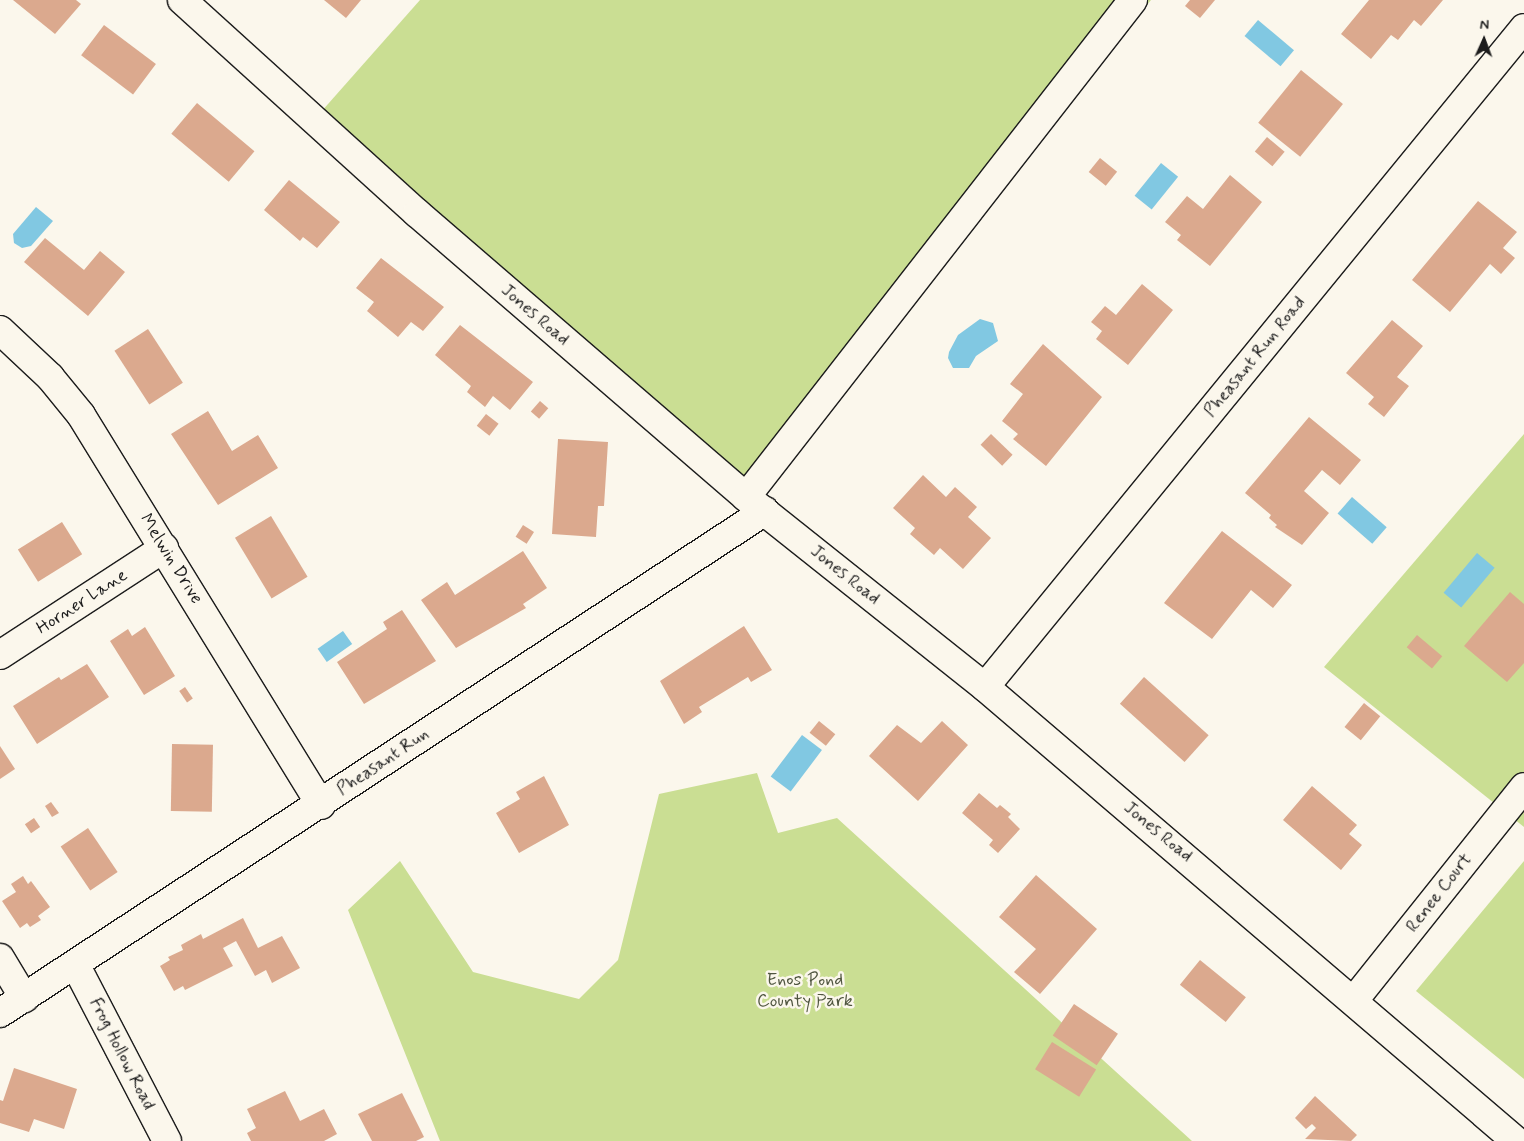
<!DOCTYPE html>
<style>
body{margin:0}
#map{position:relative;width:1524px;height:1141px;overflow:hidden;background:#fbf7ec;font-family:Mynerve,sans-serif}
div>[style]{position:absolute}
.green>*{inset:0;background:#cade93}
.water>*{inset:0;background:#81c8e2;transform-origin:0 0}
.building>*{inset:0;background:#dba98e;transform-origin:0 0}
.roads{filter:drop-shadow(1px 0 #1c1c1c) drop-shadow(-1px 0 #1c1c1c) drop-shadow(0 1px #1c1c1c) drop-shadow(0 -1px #1c1c1c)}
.street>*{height:28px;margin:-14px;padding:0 14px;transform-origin:14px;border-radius:14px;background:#fbf7ec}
span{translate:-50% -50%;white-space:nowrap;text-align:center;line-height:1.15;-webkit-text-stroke:5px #fbf7ec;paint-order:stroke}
.street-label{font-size:18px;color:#1c1c1c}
.park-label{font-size:18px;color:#505640}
.north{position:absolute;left:1459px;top:15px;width:50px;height:50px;-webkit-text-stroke:4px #fbf7ec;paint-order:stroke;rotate:2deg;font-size:14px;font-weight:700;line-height:20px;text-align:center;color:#1c1c1c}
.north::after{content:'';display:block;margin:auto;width:18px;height:22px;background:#1c1c1c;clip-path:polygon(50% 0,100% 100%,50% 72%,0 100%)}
</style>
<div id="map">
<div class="green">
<i style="clip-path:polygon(420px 0,1151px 0,756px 505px,313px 121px)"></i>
<i style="clip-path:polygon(1524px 434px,1524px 827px,1324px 667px)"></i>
<i style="clip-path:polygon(757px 773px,778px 833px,837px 818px,1192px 1141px,440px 1141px,348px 910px,400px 861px,473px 972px,579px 999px,618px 960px,659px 794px)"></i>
<i style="clip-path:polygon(1524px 861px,1524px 1079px,1416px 991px)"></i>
</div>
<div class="water">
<i style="left:1258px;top:20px;width:47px;height:21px;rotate:40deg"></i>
<i style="left:1161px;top:163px;width:22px;height:42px;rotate:39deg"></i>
<i style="clip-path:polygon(36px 207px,53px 221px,31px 246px,22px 248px,14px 243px,13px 234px)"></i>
<i style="clip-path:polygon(980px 319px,993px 323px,998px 341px,976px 356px,969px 368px,953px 368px,948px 358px,949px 352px,958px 335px)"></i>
<i style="left:1352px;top:497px;width:46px;height:22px;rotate:41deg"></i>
<i style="left:1477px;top:553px;width:23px;height:52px;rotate:40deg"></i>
<i style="left:343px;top:631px;width:16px;height:31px;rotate:55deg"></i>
<i style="left:802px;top:735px;width:25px;height:52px;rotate:37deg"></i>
</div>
<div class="building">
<i style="clip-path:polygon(13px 0,76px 0,81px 4px,55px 34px)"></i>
<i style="clip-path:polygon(324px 0,361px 0,346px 18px)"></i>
<i style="clip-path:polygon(1190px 0,1215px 0,1200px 18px,1185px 6px)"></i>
<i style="clip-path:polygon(1369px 0,1443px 0,1421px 26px,1414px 20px,1398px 40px,1391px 35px,1371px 59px,1341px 34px)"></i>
<i style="left:104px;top:25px;width:65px;height:38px;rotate:37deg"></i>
<i style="left:1301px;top:70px;width:54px;height:68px;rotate:39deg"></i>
<i style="left:197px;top:103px;width:75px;height:40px;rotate:40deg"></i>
<i style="left:1267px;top:137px;width:23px;height:19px;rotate:40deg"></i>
<i style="left:1100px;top:158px;width:22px;height:18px;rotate:39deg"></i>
<i style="clip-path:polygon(1230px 175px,1262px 202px,1210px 266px,1177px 240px,1181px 235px,1165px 222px,1187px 196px,1203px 209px)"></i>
<i style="clip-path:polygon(289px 180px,340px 222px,317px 248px,303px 237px,300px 241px,264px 210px)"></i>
<i style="clip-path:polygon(1478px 201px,1517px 232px,1503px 248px,1515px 258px,1501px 274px,1490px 264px,1450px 312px,1412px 280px)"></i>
<i style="clip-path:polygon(45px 238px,84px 270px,100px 251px,125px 272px,88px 316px,24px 262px)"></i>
<i style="clip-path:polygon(381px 258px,444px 307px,423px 331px,411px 322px,398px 337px,367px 311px,374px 302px,356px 288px)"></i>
<i style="clip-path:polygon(1142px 284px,1173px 310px,1128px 365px,1096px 339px,1102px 331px,1091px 322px,1105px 306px,1116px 315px)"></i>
<i style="clip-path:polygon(1392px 320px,1423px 346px,1397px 377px,1409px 386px,1384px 417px,1368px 404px,1374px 397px,1346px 373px)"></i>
<i style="clip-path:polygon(460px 325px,533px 382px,510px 410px,493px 396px,485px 407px,467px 392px,471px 386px,435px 355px)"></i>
<i style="left:148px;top:329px;width:64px;height:40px;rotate:57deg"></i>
<i style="clip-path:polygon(1043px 344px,1102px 397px,1046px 466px,1013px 439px,1018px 434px,1002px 421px,1023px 394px,1010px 384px)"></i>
<i style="left:540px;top:401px;width:11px;height:14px;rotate:41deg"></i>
<i style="clip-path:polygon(208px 411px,232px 451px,258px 435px,278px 468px,218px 505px,171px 434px)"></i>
<i style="left:486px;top:414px;width:16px;height:15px;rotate:38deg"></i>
<i style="clip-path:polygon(1309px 417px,1361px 460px,1340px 485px,1322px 470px,1304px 491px,1329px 513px,1302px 545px,1275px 527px,1277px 525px,1269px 518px,1271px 515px,1245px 493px)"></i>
<i style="left:991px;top:434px;width:30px;height:15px;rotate:44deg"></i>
<i style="clip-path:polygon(558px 439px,608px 442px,604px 506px,598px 506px,596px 537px,552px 534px)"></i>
<i style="clip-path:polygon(923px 475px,946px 497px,955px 487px,977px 507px,968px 517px,991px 538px,963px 569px,940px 548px,934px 555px,910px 534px,915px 528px,893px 508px)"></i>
<i style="left:271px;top:516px;width:71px;height:42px;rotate:59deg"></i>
<i style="left:62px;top:522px;width:38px;height:52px;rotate:58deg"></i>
<i style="left:523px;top:525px;width:13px;height:14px;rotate:32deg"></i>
<i style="clip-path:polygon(1222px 531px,1292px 585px,1273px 608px,1251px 590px,1212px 639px,1164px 603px)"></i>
<i style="clip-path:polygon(523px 551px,547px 588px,523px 604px,526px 608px,456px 648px,421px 600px,447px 582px,455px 595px)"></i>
<i style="clip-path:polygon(1510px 592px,1524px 604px,1524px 663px,1507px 682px,1464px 646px)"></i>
<i style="clip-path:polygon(402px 610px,436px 661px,364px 704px,337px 662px,387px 629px,383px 622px)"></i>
<i style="clip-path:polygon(744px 626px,772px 670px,751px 682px,748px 677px,699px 707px,702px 712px,684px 724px,660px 681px)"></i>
<i style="clip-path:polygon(145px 627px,175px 676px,144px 695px,110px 641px,128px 629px,132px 636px)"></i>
<i style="left:1417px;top:635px;width:33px;height:16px;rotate:40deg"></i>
<i style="clip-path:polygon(87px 664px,109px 697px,37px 744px,13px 706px,59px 677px,61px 680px)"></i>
<i style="left:1144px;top:677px;width:87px;height:36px;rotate:42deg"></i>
<i style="left:185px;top:687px;width:14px;height:7px;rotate:56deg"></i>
<i style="left:1364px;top:703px;width:21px;height:31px;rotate:39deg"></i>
<i style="left:819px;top:721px;width:21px;height:15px;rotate:39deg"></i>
<i style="clip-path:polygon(942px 721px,968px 745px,918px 801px,869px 756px,897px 725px,921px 743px)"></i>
<i style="left:172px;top:744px;width:41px;height:67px;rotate:1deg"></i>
<i style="clip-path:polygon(0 746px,15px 769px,0 779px)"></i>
<i style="clip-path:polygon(544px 776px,569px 825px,519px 853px,496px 813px,520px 799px,516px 792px)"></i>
<i style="clip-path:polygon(1312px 786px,1357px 825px,1349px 834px,1362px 845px,1341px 870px,1283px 820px)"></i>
<i style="clip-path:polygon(979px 793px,997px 808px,1000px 805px,1011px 814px,1008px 817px,1020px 829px,998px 853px,989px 845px,993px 840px,962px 813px)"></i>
<i style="clip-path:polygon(51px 802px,59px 813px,52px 817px,45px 806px)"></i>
<i style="left:34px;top:818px;width:11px;height:11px;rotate:56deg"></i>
<i style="left:88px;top:828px;width:53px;height:33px;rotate:56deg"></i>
<i style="clip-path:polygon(1036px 875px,1097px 929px,1040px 994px,1014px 972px,1036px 949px,999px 917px)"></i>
<i style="clip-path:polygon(23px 876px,28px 884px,31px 881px,50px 907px,38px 916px,41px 920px,30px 927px,27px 923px,20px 928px,2px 901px,16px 892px,11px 884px)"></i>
<i style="clip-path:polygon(243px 918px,258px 948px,282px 936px,300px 968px,272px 983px,266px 970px,255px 976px,236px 941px,223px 948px,233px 966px,185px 990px,183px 986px,174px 991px,160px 966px,170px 960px,168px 957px,183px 950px,181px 945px,201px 934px,203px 939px)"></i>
<i style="left:1200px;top:960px;width:59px;height:32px;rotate:39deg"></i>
<i style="left:1074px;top:1004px;width:53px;height:38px;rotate:34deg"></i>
<i style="left:1052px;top:1042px;width:52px;height:32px;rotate:32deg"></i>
<i style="clip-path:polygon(14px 1068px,77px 1089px,64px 1129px,34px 1119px,29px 1132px,0 1123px,0 1100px,3px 1101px)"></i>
<i style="clip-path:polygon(285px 1091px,300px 1121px,324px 1109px,337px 1134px,324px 1141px,251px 1141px,247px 1133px,256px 1128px,247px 1109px)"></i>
<i style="clip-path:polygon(402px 1093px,424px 1137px,416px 1141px,372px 1141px,358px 1114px)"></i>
<i style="clip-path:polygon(1315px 1096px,1357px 1135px,1351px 1141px,1305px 1139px,1316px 1128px,1312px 1124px,1306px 1129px,1295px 1118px)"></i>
</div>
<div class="roads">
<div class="street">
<i style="left:182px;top:0;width:317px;rotate:42.2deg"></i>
<i style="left:417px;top:213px;width:435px;rotate:40.8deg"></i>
<i style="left:746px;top:497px;width:305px;rotate:38.5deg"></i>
<i style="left:985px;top:687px;width:699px;rotate:40.53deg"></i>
<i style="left:0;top:330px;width:69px;rotate:43.2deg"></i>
<i style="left:50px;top:377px;width:49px;rotate:50.8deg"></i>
<i style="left:81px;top:415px;width:458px;rotate:58.4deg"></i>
<i style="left:746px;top:497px;width:630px;rotate:-52.09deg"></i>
<i style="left:0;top:655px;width:196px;rotate:-33.1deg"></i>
<i style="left:985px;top:687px;width:851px;rotate:-50.72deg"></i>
<i style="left:0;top:958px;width:47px;rotate:59deg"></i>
<i style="left:76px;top:966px;width:197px;rotate:62.5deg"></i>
<i style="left:1355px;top:999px;width:271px;rotate:-51.4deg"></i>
<i style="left:0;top:1013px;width:915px;rotate:-33.27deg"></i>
</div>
</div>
<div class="street-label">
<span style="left:535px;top:315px;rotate:41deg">Jones Road</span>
<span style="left:1255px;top:357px;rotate:-51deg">Pheasant Run Road</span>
<span style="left:171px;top:559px;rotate:58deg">Melwin Drive</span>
<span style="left:845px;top:575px;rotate:39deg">Jones Road</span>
<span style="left:82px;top:602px;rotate:-33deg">Horner Lane</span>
<span style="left:383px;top:762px;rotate:-34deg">Pheasant Run</span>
<span style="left:1158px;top:832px;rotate:40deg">Jones Road</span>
<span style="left:1439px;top:893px;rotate:-52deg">Renee Court</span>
<span style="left:122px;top:1054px;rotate:63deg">Frog Hollow Road</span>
</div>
<div class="park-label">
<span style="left:805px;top:991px">Enos Pond<br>County Park</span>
</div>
<div class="north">N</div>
</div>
